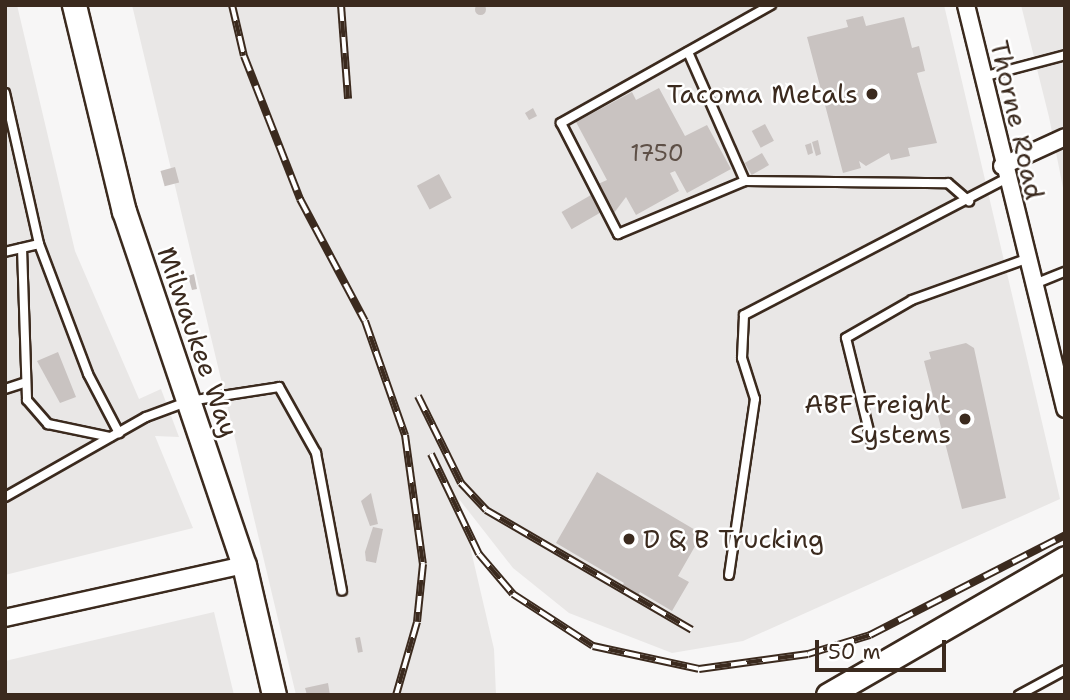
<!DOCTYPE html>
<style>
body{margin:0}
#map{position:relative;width:1070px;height:700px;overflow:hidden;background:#f7f6f6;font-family:"Shantell Sans",sans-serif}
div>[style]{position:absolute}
.built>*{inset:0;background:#e9e7e6}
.building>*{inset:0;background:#c9c3c1;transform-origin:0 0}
.round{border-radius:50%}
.roads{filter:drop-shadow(2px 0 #3b2a1e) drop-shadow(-2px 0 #3b2a1e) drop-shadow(0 2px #3b2a1e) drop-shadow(0 -2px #3b2a1e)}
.lane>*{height:8px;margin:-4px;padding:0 4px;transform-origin:4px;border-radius:4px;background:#fff}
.street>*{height:16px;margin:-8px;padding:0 8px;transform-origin:8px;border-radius:8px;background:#fff}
.secondary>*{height:23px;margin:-11.5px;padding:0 11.5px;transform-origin:11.5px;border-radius:11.5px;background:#fff}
.rail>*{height:8px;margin-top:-4px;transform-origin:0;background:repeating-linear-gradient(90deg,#fff 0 16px,#3b2a1e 0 32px);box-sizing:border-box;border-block:2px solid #3b2a1e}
.dots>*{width:19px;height:19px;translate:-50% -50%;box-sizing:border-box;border:4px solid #fff;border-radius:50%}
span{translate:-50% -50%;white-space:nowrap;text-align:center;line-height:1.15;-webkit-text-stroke:5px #fff;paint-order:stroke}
.number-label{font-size:23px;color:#5e5047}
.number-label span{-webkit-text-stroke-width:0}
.poi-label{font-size:26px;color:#3b2a1e}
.right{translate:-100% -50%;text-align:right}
.left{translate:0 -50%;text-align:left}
.street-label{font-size:26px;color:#3b2a1e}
.frame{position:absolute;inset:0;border:7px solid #3b2a1e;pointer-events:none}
.scale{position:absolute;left:815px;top:640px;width:131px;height:32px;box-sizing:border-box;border:4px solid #3b2a1e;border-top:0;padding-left:9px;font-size:21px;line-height:24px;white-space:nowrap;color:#3b2a1e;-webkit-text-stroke:5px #fff;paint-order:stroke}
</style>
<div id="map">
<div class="built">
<i style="clip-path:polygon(5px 5px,17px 5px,75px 251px,139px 399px,161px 389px,179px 437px,155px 436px,193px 528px,5px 575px)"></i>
<i style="clip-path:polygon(132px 5px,944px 5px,1060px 499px,743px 641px,672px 653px,569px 613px,513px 568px,459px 499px,494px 649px,496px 695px,296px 695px)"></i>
<i style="clip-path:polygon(1021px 5px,1065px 5px,1065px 198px,1049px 117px)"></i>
<i style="clip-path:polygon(214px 612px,234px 695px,5px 695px,5px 661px)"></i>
</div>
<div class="building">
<i class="round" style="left:474.5px;top:3.5px;width:11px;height:11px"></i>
<i style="clip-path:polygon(863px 16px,866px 26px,904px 17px,912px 48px,919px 46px,925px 71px,917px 73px,937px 143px,908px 148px,910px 156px,891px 160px,889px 153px,866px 166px,859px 161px,861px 168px,843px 173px,807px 37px,848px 27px,846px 20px)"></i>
<i style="clip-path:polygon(659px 88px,685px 136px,707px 125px,731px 169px,687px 193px,675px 171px,670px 173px,679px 191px,636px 215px,626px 197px,614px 213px,598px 184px,607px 180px,576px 122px,632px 92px,636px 100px)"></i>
<i style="clip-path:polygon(533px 108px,537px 116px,529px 120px,525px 113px)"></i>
<i style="left:765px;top:124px;width:19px;height:15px;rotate:62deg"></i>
<i style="clip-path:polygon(818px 140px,821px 154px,816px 156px,812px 142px)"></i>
<i style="clip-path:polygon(811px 143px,813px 153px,808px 155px,805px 145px)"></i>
<i style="left:762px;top:153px;width:14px;height:20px;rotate:60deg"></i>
<i style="left:175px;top:167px;width:16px;height:15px;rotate:75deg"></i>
<i style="left:439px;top:174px;width:27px;height:25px;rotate:62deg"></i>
<i style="left:591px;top:195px;width:20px;height:34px;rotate:60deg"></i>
<i style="clip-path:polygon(194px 274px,197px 289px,192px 290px,188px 276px)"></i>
<i style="clip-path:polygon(966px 343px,974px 348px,1006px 498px,962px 509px,924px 361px,931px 359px,929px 352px)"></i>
<i style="clip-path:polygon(58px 352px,76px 397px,60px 403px,37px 361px)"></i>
<i style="clip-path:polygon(597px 472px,702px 534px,678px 576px,689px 582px,672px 611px,640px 592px,635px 600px,619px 591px,624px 583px,556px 543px)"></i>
<i style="clip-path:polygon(371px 493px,378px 524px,370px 526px,361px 501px)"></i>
<i style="clip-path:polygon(373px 527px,383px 529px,376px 563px,366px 561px,365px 552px)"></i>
<i style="left:360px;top:637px;width:15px;height:5px;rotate:79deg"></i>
<i style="clip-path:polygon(328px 683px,330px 695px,307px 695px,305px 688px)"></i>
</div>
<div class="roads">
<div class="lane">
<i style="left:771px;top:5px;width:241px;rotate:150.7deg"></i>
<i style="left:561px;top:123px;width:125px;rotate:62.8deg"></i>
<i style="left:618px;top:234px;width:138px;rotate:-22.7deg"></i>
<i style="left:745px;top:181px;width:203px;rotate:0.6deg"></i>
<i style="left:948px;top:183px;width:28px;rotate:41deg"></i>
<i style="left:688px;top:52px;width:141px;rotate:66.2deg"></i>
<i style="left:982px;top:77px;width:86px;rotate:-14.8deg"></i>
<i style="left:5px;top:93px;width:155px;rotate:77.3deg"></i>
<i style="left:39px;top:244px;width:35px;rotate:167deg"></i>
<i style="left:39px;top:244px;width:139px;rotate:69.3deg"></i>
<i style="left:88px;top:374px;width:67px;rotate:62.3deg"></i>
<i style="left:22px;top:248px;width:152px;rotate:88.1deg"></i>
<i style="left:27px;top:400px;width:32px;rotate:49deg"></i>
<i style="left:48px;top:424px;width:63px;rotate:11.8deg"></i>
<i style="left:1032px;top:285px;width:35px;rotate:-22deg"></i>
<i style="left:5px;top:389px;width:19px;rotate:-18deg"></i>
<i style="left:872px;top:443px;width:108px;rotate:-103.9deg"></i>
<i style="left:846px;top:338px;width:76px;rotate:-29.9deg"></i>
<i style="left:912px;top:300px;width:121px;rotate:-19.8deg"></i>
<i style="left:5px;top:497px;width:162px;rotate:-29.6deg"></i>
<i style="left:146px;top:417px;width:46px;rotate:-20.4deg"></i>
<i style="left:189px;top:401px;width:91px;rotate:-8.8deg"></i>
<i style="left:279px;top:387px;width:76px;rotate:60.7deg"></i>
<i style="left:316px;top:453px;width:140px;rotate:79.3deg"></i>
<i style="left:729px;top:575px;width:178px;rotate:-81.6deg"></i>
<i style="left:755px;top:399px;width:43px;rotate:-107.6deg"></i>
<i style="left:742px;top:358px;width:43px;rotate:-87.3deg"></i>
<i style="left:744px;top:315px;width:294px;rotate:-27.5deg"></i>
<i style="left:1019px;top:695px;width:52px;rotate:-28.5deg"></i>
</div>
<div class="street">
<i style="left:966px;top:5px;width:416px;rotate:76.2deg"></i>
<i style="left:1002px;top:166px;width:69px;rotate:-24.7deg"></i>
<i style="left:5px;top:618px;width:245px;rotate:-12.5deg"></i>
</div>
<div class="secondary">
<i style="left:74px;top:5px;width:212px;rotate:76.4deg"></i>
<i style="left:124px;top:211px;width:374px;rotate:71.3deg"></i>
<i style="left:244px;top:565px;width:133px;rotate:77deg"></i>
<i style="left:828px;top:695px;width:274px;rotate:-30deg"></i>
</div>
</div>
<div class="rail">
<i style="left:232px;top:5px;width:52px;rotate:76.8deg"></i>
<i style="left:244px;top:56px;width:154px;rotate:68.6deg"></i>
<i style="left:300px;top:199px;width:138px;rotate:62deg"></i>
<i style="left:365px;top:321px;width:121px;rotate:70.7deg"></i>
<i style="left:405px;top:435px;width:130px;rotate:82.1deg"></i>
<i style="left:423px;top:564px;width:58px;rotate:95.9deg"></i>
<i style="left:417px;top:622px;width:76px;rotate:106deg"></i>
<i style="left:341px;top:5px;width:94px;rotate:85.7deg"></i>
<i style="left:418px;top:396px;width:97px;rotate:63.7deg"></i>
<i style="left:461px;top:483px;width:37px;rotate:47deg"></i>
<i style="left:486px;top:510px;width:238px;rotate:30.2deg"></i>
<i style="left:431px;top:454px;width:111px;rotate:64.4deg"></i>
<i style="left:479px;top:554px;width:52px;rotate:49.6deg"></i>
<i style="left:513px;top:594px;width:95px;rotate:33deg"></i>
<i style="left:593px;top:646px;width:108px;rotate:12.2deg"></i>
<i style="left:699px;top:669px;width:110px;rotate:-7.8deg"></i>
<i style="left:808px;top:654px;width:65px;rotate:-17deg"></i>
<i style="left:870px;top:635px;width:219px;rotate:-27.1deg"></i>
</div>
<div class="dots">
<i style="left:872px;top:94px;background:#3b2a1e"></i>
<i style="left:965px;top:419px;background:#3b2a1e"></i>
<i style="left:629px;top:539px;background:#3b2a1e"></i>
</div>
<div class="number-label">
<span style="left:657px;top:153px">1750</span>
</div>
<div class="poi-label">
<span class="right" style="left:858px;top:94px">Tacoma Metals</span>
<span class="right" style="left:951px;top:419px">ABF Freight<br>Systems</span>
<span class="left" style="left:643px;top:539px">D &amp; B Trucking</span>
</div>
<div class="street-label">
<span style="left:1017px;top:120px;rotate:77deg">Thorne Road</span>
<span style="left:198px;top:342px;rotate:71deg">Milwaukee Way</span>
</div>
<div class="frame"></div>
<div class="scale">50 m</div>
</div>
